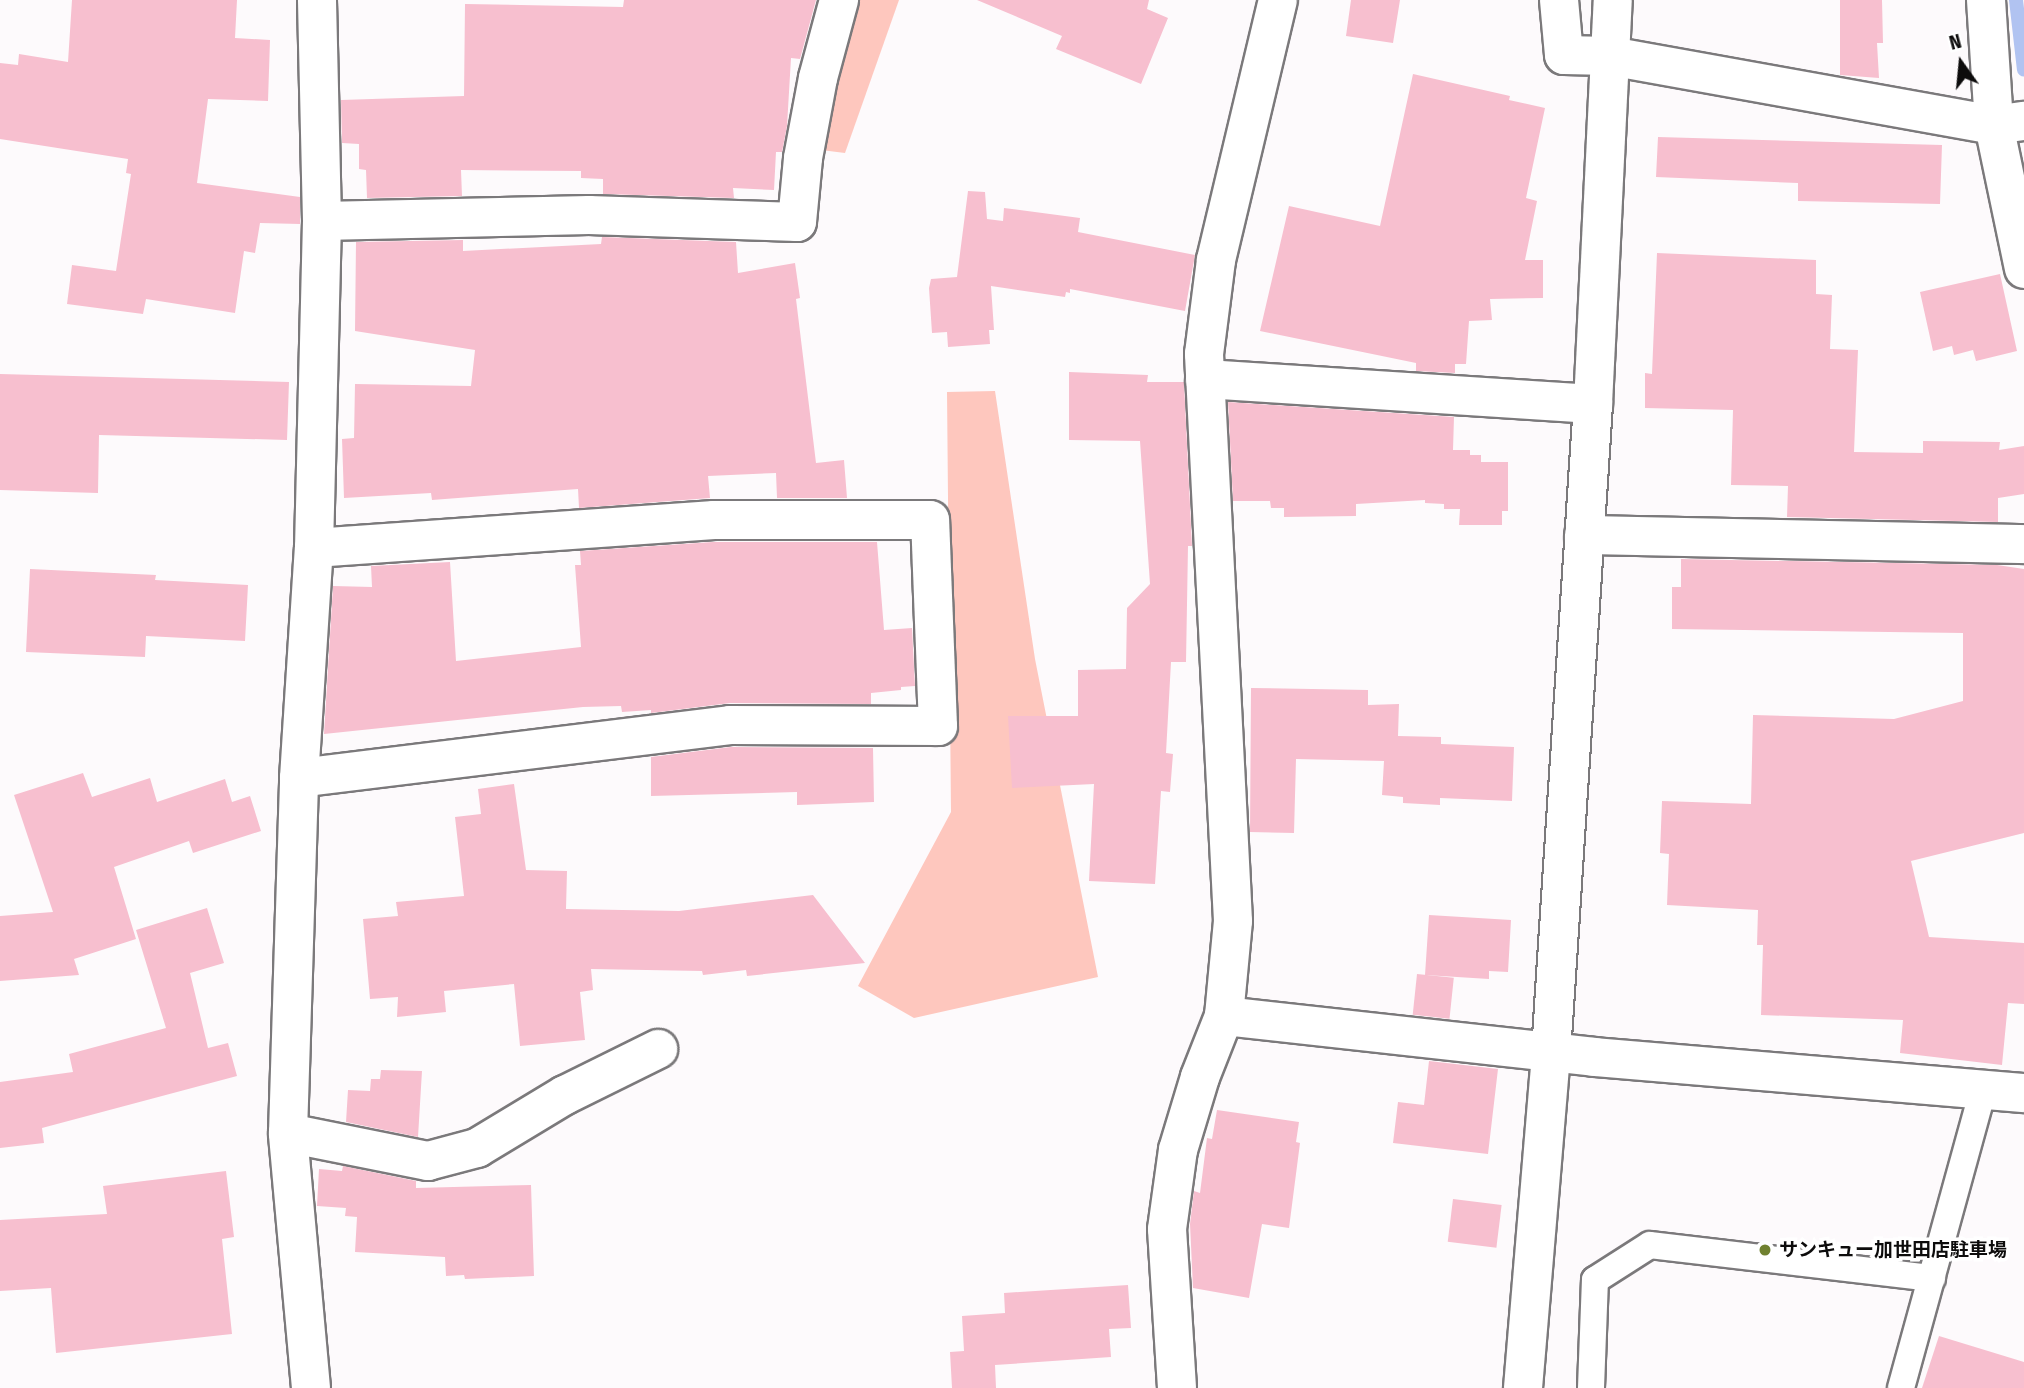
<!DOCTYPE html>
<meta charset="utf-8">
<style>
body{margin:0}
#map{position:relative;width:2024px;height:1388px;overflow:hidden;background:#fdfafc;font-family:"Fira Sans Condensed","Noto Sans JP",sans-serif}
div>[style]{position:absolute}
.green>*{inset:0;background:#fec7be}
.stream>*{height:14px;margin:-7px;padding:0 7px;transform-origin:7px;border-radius:7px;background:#b1c3f1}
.building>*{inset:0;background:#f7bfcf;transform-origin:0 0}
.roads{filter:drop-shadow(2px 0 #7b797b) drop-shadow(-2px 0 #7b797b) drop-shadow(0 2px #7b797b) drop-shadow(0 -2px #7b797b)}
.service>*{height:26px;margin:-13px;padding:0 13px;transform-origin:13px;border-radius:13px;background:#fff}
.minor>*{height:38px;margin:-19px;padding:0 19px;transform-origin:19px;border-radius:19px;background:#fff}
.tertiary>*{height:38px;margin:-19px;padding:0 19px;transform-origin:19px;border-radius:19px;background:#fff}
.dots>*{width:19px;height:19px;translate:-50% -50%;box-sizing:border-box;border:4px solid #fff;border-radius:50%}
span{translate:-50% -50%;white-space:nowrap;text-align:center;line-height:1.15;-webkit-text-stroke:7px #fff;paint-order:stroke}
.poi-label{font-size:19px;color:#0d0c0c;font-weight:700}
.left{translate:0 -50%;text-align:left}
.north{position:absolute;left:1926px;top:28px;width:70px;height:70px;-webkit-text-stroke:5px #fff;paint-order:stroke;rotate:345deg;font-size:19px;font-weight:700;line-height:28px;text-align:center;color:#0d0c0c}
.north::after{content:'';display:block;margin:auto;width:24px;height:32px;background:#0d0c0c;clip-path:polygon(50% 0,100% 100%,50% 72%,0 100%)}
</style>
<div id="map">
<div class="green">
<i style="clip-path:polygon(859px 0,899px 0,845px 153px,821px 150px)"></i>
<i style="clip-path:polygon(995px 391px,1035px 659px,1098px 977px,914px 1018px,858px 986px,951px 812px,947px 392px)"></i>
</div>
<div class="stream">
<i style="left:2016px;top:0;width:70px;rotate:83.5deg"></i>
</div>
<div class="building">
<i style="clip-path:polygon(72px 0,237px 0,235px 38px,270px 40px,268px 101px,208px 99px,197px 183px,300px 197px,300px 224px,260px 223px,255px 253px,244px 251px,235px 313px,146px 299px,143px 314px,67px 304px,72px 265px,116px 271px,131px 174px,126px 173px,128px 159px,0 139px,0 63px,18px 65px,19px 54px,68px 62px)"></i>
<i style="clip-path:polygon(624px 0,816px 0,800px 59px,791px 58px,787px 126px,782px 152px,776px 152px,774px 190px,733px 188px,734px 198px,603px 194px,603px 179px,581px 178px,581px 171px,461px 170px,462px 196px,367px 198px,366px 170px,359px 169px,359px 144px,342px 143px,341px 100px,464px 96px,465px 4px,623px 7px)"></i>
<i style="clip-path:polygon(977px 0,1149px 0,1147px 9px,1168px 18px,1141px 84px,1056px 49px,1062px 36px)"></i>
<i style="clip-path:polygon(1351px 0,1400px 0,1393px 43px,1346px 36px)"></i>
<i style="clip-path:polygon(1840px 0,1882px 0,1883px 43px,1877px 43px,1879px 78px,1840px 75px)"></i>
<i style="clip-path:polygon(1413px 74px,1510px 96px,1509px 100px,1545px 108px,1526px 198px,1537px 201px,1525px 260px,1543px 260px,1543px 298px,1490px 299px,1492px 320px,1469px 321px,1466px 364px,1455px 364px,1455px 373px,1416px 371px,1416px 363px,1260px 331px,1289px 206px,1380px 226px)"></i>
<i style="clip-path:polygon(1658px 137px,1942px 145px,1940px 204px,1798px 201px,1798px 183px,1656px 177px)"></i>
<i style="clip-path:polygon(968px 191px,985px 192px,987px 219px,1003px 221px,1004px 208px,1080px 218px,1078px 232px,1195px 255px,1185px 311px,1070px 289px,1070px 293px,1066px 292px,1065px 297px,991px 286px,994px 330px,989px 330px,990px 344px,948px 347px,947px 332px,932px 333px,929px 288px,931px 279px,957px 277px)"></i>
<i style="clip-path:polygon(602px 237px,736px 242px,738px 273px,795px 263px,800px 298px,796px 299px,816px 463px,844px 460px,847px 498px,777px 498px,776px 473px,708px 476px,710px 498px,579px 508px,578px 489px,432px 500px,431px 493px,344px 498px,342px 439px,354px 438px,355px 384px,471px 386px,475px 350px,355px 331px,356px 242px,463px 240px,463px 251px,601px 244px)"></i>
<i style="clip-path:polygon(1657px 253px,1816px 260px,1816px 294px,1832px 295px,1830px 349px,1858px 350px,1854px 452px,1923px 453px,1923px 441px,2000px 442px,1999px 450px,2024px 446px,2024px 494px,1998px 498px,1998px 522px,1787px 517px,1788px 486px,1731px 485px,1733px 410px,1645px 408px,1645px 373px,1652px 374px)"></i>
<i style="clip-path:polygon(2000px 274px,2017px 351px,1976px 361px,1973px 350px,1954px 355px,1952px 346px,1933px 351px,1920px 292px)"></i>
<i style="clip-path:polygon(1069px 372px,1148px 375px,1147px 382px,1184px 382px,1192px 546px,1188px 546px,1186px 662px,1171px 662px,1166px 753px,1173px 754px,1170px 792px,1161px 791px,1155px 884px,1089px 881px,1094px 784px,1012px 788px,1008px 716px,1078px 716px,1078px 670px,1126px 669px,1127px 608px,1150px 584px,1140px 441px,1069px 440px)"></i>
<i style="clip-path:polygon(0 374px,289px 382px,287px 440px,99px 435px,98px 493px,0 490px)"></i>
<i style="clip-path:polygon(1228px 402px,1454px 417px,1453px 450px,1470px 450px,1470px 455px,1481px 455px,1481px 462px,1508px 462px,1508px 511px,1502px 511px,1502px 525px,1459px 525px,1460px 509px,1444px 509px,1444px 504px,1425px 503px,1425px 500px,1356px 504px,1356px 516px,1284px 517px,1284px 508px,1271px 508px,1270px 501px,1233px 501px)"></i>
<i style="clip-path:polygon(713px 542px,877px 542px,884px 630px,912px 628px,915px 686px,901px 687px,901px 690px,871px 693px,871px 704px,730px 703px,651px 713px,651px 710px,622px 712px,621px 706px,583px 707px,324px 734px,333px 586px,372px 587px,371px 566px,450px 562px,456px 661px,581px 647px,575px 565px,581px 565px,580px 551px)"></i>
<i style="clip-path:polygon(1681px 559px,1997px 565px,2024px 569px,2024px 833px,1911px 861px,1929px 937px,2024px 943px,2024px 1004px,2008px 1003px,2002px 1065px,1900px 1053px,1903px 1020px,1761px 1015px,1763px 945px,1757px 945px,1758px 910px,1667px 905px,1669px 854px,1660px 853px,1662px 801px,1751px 804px,1753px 715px,1894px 719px,1963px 701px,1963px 633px,1672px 629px,1672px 587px,1681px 587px)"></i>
<i style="clip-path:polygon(30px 569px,156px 575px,155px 580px,248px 585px,245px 641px,146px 636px,145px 657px,26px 652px)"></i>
<i style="clip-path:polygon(1251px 688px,1368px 690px,1368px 705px,1399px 704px,1398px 736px,1441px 737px,1441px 744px,1514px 747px,1512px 801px,1440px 798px,1440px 805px,1403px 803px,1403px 797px,1382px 795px,1384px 761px,1296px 759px,1294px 833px,1250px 832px)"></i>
<i style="clip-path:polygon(731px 747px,873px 748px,874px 802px,797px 805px,797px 792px,651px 796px,651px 757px)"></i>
<i style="clip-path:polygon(83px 773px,92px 797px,150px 778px,157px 802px,225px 779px,232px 802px,250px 796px,261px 831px,193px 853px,189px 841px,114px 867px,136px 939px,74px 959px,79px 975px,0 981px,0 916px,53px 912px,14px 795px)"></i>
<i style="clip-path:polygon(514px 784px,526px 870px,567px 871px,566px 909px,679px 911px,813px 895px,865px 963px,747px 976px,746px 970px,703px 975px,702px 971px,591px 969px,593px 990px,580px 992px,585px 1040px,520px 1046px,514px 984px,444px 991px,446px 1012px,397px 1017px,398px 997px,370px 999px,363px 919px,398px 916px,396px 902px,464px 896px,455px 817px,481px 814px,478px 789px)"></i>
<i style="clip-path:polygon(207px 908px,224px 963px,190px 973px,208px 1048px,228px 1043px,237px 1076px,42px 1128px,44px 1143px,0 1148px,0 1082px,73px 1072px,69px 1054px,166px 1028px,136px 930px)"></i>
<i style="clip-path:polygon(1429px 915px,1511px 920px,1508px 972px,1489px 971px,1489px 979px,1425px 975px)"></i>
<i style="left:1417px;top:974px;width:37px;height:41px;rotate:6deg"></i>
<i style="clip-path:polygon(1429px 1061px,1498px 1069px,1488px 1154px,1393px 1143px,1398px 1102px,1424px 1105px)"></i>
<i style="clip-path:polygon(381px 1070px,422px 1071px,418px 1137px,346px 1122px,348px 1090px,370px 1091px,371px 1079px,380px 1079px)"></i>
<i style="clip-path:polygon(1217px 1110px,1299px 1122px,1296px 1142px,1300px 1143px,1289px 1228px,1262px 1224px,1249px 1298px,1193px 1288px,1190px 1224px,1194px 1191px,1200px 1193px,1207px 1138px,1212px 1139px)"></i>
<i style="clip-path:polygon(343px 1166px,416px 1181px,416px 1188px,531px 1185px,534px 1276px,465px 1279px,464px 1275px,446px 1276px,445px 1257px,355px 1252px,357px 1217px,345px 1216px,346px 1208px,317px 1206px,319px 1169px,342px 1171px)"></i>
<i style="clip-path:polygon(226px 1171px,234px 1237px,222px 1239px,232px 1334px,56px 1353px,51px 1288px,0 1291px,0 1220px,107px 1214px,103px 1186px)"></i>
<i style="left:1453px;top:1199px;width:49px;height:43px;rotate:7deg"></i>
<i style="clip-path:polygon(1128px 1285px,1131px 1328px,1109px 1329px,1111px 1357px,995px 1365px,996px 1388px,952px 1388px,950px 1352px,964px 1351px,962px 1316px,1005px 1313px,1004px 1293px)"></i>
<i style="clip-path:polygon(1939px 1336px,2024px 1362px,2024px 1388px,1922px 1388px)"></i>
</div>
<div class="roads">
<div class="service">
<i style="left:1591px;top:1388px;width:108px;rotate:-87.9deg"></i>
<i style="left:1595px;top:1280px;width:65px;rotate:-32.5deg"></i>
<i style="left:1650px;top:1245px;width:284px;rotate:6.7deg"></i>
<i style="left:1901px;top:1388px;width:312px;rotate:-74.6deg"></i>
</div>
<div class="minor">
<i style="left:1559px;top:0;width:55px;rotate:84.8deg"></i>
<i style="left:1564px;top:55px;width:46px;rotate:1.2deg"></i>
<i style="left:1610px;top:56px;width:390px;rotate:10.2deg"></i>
<i style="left:1994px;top:125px;width:30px;rotate:-8deg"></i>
<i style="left:1986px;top:0;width:125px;rotate:86.3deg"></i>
<i style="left:1994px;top:125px;width:147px;rotate:78.2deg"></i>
<i style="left:322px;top:221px;width:267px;rotate:-1.3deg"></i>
<i style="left:589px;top:215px;width:208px;rotate:1.9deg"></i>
<i style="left:797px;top:222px;width:64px;rotate:-84.6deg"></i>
<i style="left:803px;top:158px;width:81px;rotate:-79.4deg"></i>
<i style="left:818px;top:78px;width:81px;rotate:-74.9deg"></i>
<i style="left:1205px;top:379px;width:389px;rotate:3.7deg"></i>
<i style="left:1584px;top:535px;width:440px;rotate:1.2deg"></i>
<i style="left:299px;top:778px;width:434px;rotate:-7deg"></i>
<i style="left:730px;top:725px;width:208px;rotate:0.3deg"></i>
<i style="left:938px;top:726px;width:206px;rotate:-92.2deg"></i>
<i style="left:930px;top:520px;width:216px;rotate:180deg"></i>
<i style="left:714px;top:520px;width:401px;rotate:176deg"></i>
<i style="left:1224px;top:1016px;width:372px;rotate:6.3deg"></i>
<i style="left:1594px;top:1057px;width:432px;rotate:4.8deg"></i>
<i style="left:288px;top:1133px;width:143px;rotate:11.3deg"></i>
<i style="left:428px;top:1161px;width:51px;rotate:-14.9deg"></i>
<i style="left:477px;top:1148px;width:103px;rotate:-31.1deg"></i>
<i style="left:565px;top:1095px;width:104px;rotate:-26.3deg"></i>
<i style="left:311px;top:1388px;width:256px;rotate:-95.2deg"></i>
<i style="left:288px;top:1133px;width:355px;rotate:-88.2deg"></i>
<i style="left:299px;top:778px;width:230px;rotate:-86.3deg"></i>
<i style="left:314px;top:548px;width:327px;rotate:-88.6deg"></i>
<i style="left:322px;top:221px;width:221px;rotate:-91.3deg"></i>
<i style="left:1177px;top:1388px;width:159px;rotate:-93.6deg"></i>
<i style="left:1167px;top:1229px;width:80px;rotate:-82.1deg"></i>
<i style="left:1178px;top:1150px;width:76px;rotate:-73.2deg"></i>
<i style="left:1200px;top:1077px;width:66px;rotate:-68.5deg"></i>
<i style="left:1224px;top:1016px;width:95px;rotate:-84.6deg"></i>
<i style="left:1233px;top:921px;width:568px;rotate:-92.93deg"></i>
<i style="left:1204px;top:354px;width:95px;rotate:-82.7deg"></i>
<i style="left:1216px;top:260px;width:267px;rotate:-76.6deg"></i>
</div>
<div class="tertiary">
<i style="left:1523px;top:1388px;width:336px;rotate:-85.2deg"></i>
<i style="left:1551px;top:1053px;width:650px;rotate:-86.3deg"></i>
<i style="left:1593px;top:404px;width:404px;rotate:-87.2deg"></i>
</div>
</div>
<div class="dots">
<i style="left:1765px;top:1250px;background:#708130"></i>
</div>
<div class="poi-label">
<span class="left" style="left:1779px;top:1250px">サンキュー加世田店駐車場</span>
</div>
<div class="north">N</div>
</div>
